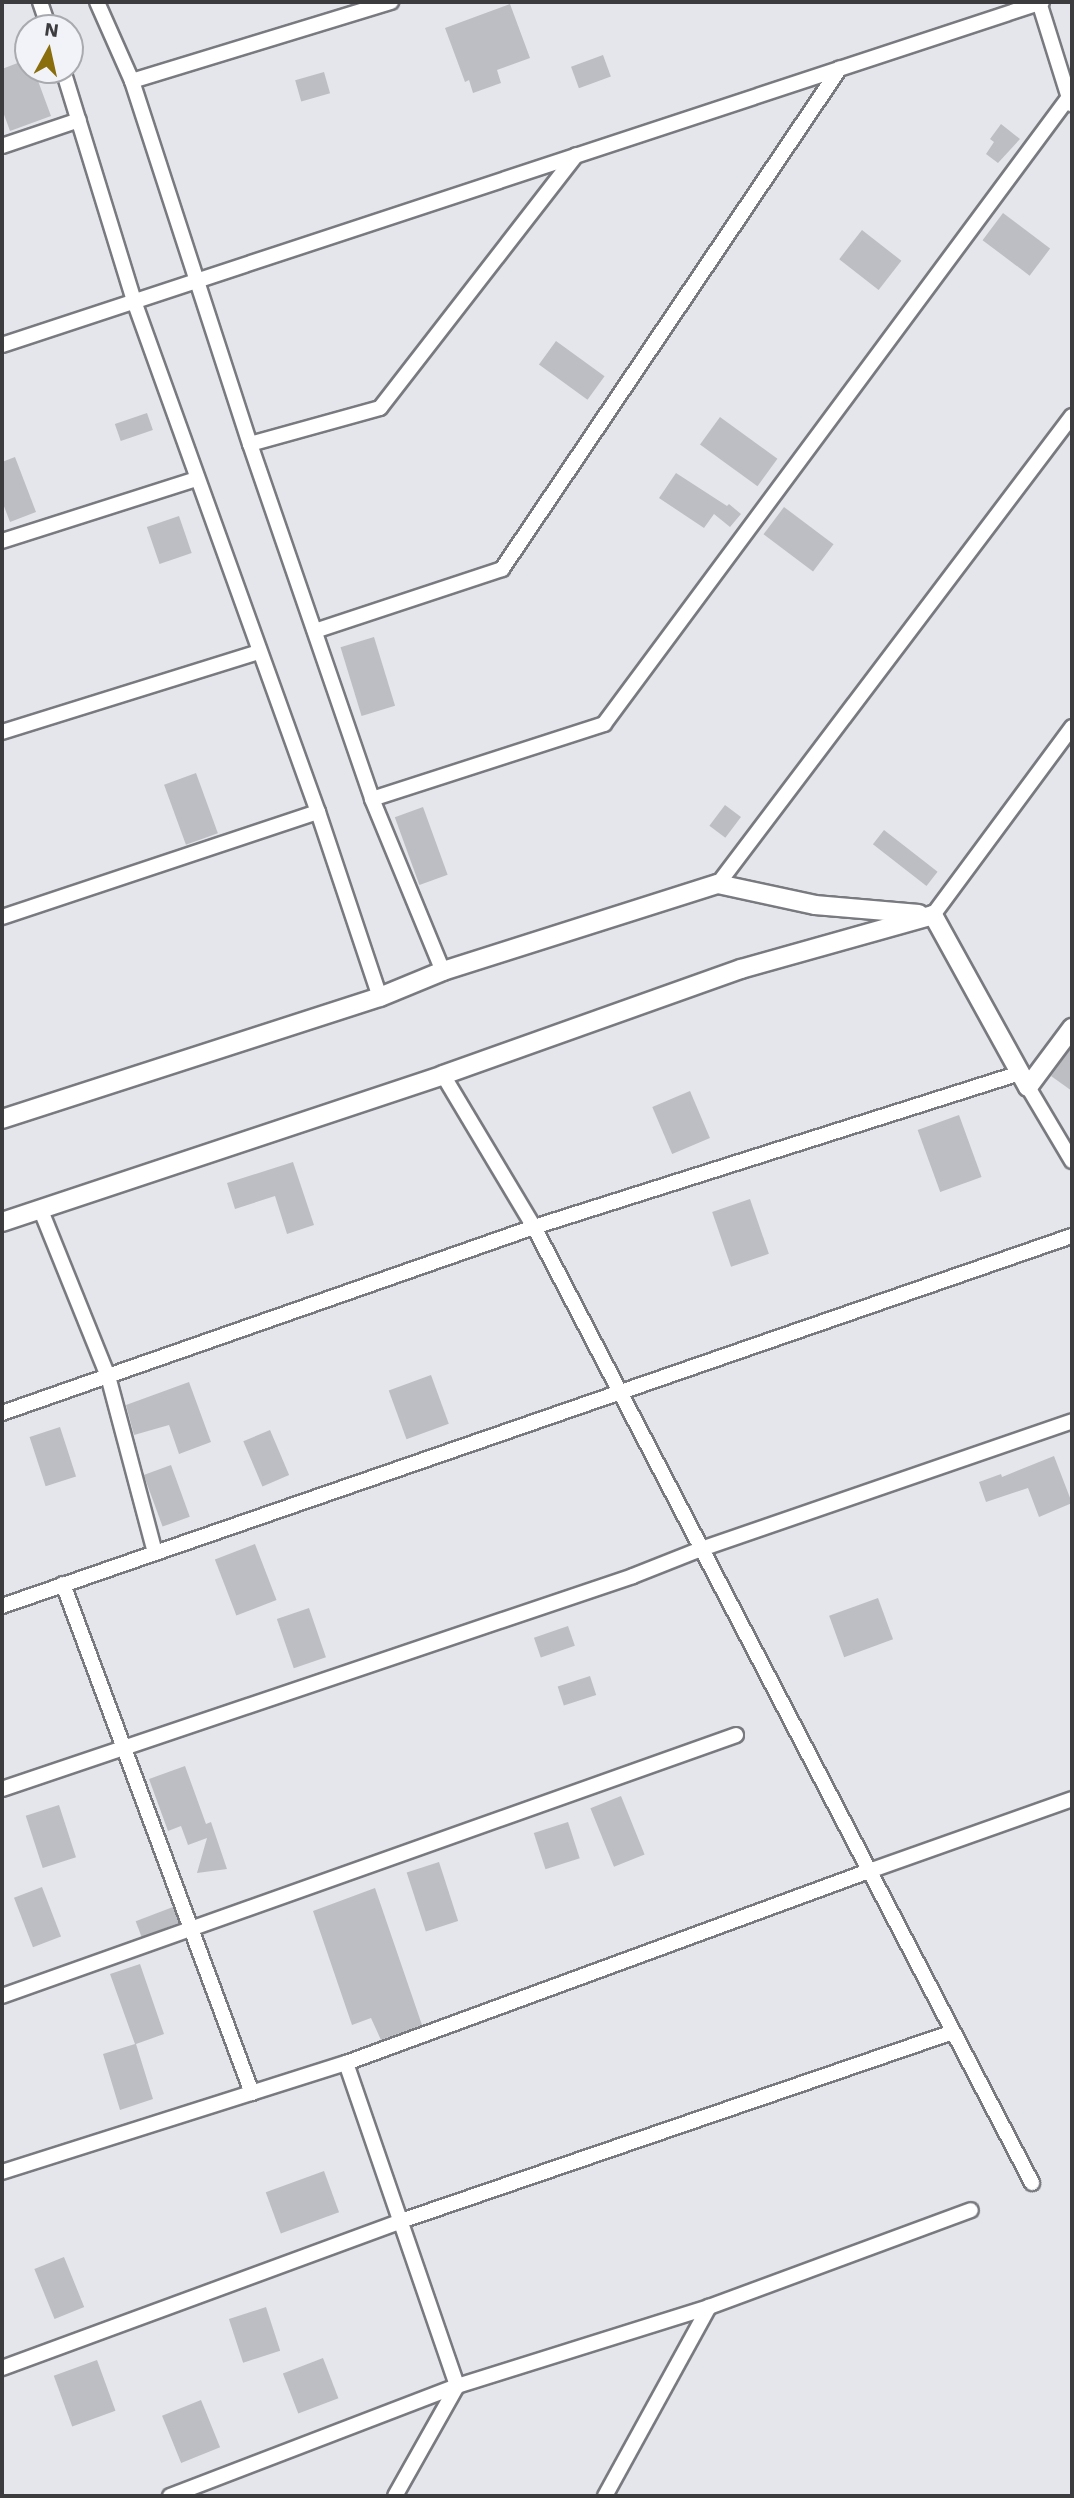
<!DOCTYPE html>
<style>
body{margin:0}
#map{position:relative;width:1074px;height:2498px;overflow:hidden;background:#e5e5ec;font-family:"Work Sans",sans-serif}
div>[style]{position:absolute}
.building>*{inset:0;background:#bdbdc4;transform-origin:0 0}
.roads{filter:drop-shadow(2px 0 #797a80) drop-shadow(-2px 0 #797a80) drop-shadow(0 2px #797a80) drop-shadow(0 -2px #797a80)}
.minor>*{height:14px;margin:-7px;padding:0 7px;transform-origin:7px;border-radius:7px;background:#fff}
.tertiary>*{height:18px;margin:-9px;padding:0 9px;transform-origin:9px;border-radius:9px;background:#fff}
span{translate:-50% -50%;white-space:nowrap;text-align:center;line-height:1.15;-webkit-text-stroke:5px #f2f3f9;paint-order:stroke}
.frame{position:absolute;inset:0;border:4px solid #3c3c3f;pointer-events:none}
.north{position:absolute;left:14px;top:14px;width:70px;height:70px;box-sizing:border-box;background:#f2f3f9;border:2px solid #a9aaaf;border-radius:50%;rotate:8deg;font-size:19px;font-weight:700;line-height:28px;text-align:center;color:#3c3c3f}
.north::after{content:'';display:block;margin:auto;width:24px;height:32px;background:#8a6d0d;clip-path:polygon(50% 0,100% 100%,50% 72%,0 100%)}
</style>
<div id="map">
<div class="building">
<i style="clip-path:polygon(510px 4px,530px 58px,497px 70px,501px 83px,473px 93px,469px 80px,465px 82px,445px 28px)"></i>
<i style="left:603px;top:55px;width:23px;height:34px;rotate:70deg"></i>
<i style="clip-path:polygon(28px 59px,28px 70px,34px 70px,51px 116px,10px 131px,2px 109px,2px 69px)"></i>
<i style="left:324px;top:72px;width:22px;height:30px;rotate:74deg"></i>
<i style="clip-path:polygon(1001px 124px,1020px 139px,998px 163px,986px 154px,994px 142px,990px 139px)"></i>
<i style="left:1003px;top:213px;width:59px;height:34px;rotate:37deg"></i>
<i style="left:862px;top:230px;width:50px;height:37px;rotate:38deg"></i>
<i style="left:556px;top:341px;width:60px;height:29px;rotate:36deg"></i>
<i style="left:147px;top:413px;width:18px;height:34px;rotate:71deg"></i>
<i style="left:720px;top:417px;width:71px;height:34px;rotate:36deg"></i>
<i style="clip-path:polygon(15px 457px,36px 512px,10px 522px,2px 501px,2px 462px)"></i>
<i style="clip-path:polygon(676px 473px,727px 506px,729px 504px,741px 514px,730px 527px,714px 514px,704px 528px,659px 498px)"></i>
<i style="left:784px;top:507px;width:62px;height:34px;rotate:37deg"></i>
<i style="left:179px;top:516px;width:39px;height:34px;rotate:71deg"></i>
<i style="left:374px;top:637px;width:72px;height:35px;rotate:73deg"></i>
<i style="left:196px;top:773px;width:64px;height:34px;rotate:70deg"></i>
<i style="left:725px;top:805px;width:20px;height:26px;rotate:37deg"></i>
<i style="left:423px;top:807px;width:72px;height:30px;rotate:70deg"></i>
<i style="left:884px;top:830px;width:68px;height:18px;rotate:38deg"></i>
<i style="clip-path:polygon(1072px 1047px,1072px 1091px,1051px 1076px)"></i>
<i style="left:690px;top:1091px;width:51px;height:41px;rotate:67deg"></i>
<i style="left:959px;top:1115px;width:66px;height:44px;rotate:70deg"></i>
<i style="clip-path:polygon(293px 1162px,314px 1225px,287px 1234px,275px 1196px,235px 1209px,227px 1183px)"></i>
<i style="left:750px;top:1199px;width:58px;height:40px;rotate:71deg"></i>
<i style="left:431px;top:1375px;width:52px;height:45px;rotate:70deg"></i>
<i style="clip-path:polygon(189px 1382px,211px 1442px,179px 1454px,169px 1425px,134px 1435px,126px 1405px)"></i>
<i style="left:60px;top:1427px;width:52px;height:32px;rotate:72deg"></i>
<i style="left:270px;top:1430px;width:49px;height:29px;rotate:67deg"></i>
<i style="clip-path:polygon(1054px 1456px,1072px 1503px,1039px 1517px,1028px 1488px,986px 1502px,979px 1482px,1001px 1474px,1002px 1477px)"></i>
<i style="left:171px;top:1465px;width:55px;height:29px;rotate:70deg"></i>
<i style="left:255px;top:1544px;width:60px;height:43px;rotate:69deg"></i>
<i style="left:878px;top:1598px;width:44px;height:52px;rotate:70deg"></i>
<i style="left:309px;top:1608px;width:52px;height:34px;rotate:71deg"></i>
<i style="left:568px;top:1626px;width:21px;height:36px;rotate:71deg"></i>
<i style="left:590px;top:1676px;width:20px;height:34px;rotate:72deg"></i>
<i style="clip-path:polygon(185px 1766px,206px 1824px,211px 1822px,227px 1869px,197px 1873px,207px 1838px,188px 1845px,181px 1826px,168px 1831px,149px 1779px)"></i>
<i style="left:621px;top:1796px;width:63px;height:33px;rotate:68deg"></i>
<i style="left:59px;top:1805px;width:55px;height:35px;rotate:72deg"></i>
<i style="left:568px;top:1822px;width:38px;height:36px;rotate:72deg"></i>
<i style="left:439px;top:1862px;width:62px;height:34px;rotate:72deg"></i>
<i style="left:42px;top:1887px;width:53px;height:30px;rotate:69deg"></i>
<i style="clip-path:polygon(375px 1888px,422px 2025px,381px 2040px,371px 2018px,352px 2025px,313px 1911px)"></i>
<i style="left:173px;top:1907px;width:17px;height:40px;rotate:69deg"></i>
<i style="clip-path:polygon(140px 1964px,164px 2034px,136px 2044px,153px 2099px,120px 2110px,103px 2054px,135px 2044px,110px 1974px)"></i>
<i style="left:324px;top:2171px;width:44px;height:62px;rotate:70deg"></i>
<i style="left:64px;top:2257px;width:54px;height:32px;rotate:68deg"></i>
<i style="left:266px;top:2307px;width:46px;height:39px;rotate:72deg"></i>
<i style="left:323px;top:2358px;width:43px;height:43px;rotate:69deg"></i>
<i style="left:97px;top:2360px;width:54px;height:46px;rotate:70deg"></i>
<i style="left:201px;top:2400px;width:51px;height:42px;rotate:68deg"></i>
</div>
<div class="roads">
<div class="minor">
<i style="left:40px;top:2px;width:28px;rotate:71deg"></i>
<i style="left:97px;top:2px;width:86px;rotate:66.1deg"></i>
<i style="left:132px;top:81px;width:382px;rotate:72deg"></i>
<i style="left:250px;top:444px;width:375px;rotate:71deg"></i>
<i style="left:372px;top:799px;width:186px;rotate:67.6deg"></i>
<i style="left:1039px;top:2px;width:107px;rotate:72.6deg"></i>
<i style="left:63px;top:70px;width:242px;rotate:72.9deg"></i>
<i style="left:134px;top:301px;width:543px;rotate:70.2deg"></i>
<i style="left:318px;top:812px;width:195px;rotate:71.5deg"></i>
<i style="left:132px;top:81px;width:271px;rotate:-17deg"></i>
<i style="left:2px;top:146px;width:81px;rotate:-18.7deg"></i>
<i style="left:2px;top:345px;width:1095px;rotate:-18.25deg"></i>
<i style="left:250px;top:444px;width:135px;rotate:-15.5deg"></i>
<i style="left:380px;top:408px;width:320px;rotate:-52.2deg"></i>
<i style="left:2px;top:541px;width:204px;rotate:-17.7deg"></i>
<i style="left:315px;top:631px;width:197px;rotate:-18.3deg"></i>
<i style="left:502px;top:569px;width:604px;rotate:-55.99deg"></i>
<i style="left:2px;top:732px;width:269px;rotate:-17.3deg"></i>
<i style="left:372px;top:799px;width:244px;rotate:-17.9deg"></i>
<i style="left:604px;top:724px;width:781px;rotate:-53.44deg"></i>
<i style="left:718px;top:884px;width:587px;rotate:-52.9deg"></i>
<i style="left:933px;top:915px;width:234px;rotate:-53.5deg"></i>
<i style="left:2px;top:917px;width:333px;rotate:-18.4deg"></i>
<i style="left:443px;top:1075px;width:177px;rotate:59.1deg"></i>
<i style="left:534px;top:1227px;width:1078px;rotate:62.48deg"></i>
<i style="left:1028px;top:1087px;width:86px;rotate:59.3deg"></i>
<i style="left:40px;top:1208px;width:181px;rotate:68deg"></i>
<i style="left:108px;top:1376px;width:183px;rotate:75.1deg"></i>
<i style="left:2px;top:1413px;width:564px;rotate:-19.27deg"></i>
<i style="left:534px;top:1227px;width:510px;rotate:-17.58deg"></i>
<i style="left:63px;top:1584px;width:543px;rotate:69.63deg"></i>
<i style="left:2px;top:1606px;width:1132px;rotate:-19.08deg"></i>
<i style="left:2px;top:1789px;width:666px;rotate:-18.65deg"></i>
<i style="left:633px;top:1576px;width:73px;rotate:-21.7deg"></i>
<i style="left:701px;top:1549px;width:392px;rotate:-19deg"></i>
<i style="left:2px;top:1996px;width:779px;rotate:-19.57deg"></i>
<i style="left:346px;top:2063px;width:342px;rotate:71deg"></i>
<i style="left:457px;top:2386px;width:126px;rotate:119.4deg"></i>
<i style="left:2px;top:2172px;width:361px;rotate:-17.6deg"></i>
<i style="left:346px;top:2063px;width:557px;rotate:-20.16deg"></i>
<i style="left:869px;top:1871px;width:215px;rotate:-19.5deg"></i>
<i style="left:2px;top:2368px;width:425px;rotate:-20.2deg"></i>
<i style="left:401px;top:2221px;width:583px;rotate:-18.9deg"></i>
<i style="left:170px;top:2496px;width:307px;rotate:-21deg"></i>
<i style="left:457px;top:2386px;width:264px;rotate:-17.4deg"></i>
<i style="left:709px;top:2307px;width:279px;rotate:-20.3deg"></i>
<i style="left:605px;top:2496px;width:216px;rotate:-61.2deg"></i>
</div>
<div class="tertiary">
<i style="left:933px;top:915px;width:196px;rotate:61.1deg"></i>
<i style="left:1028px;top:1087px;width:74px;rotate:-53.3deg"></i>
<i style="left:2px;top:1119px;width:397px;rotate:-17.9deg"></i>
<i style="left:380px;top:997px;width:68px;rotate:-22.4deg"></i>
<i style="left:443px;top:971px;width:288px;rotate:-17.6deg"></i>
<i style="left:718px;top:884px;width:99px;rotate:12.2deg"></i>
<i style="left:815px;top:905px;width:104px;rotate:4.9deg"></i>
<i style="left:2px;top:1222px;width:465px;rotate:-18.4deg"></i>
<i style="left:443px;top:1075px;width:316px;rotate:-19.6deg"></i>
<i style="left:741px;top:969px;width:199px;rotate:-15.7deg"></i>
</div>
</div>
<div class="frame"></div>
<div class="north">N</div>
</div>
